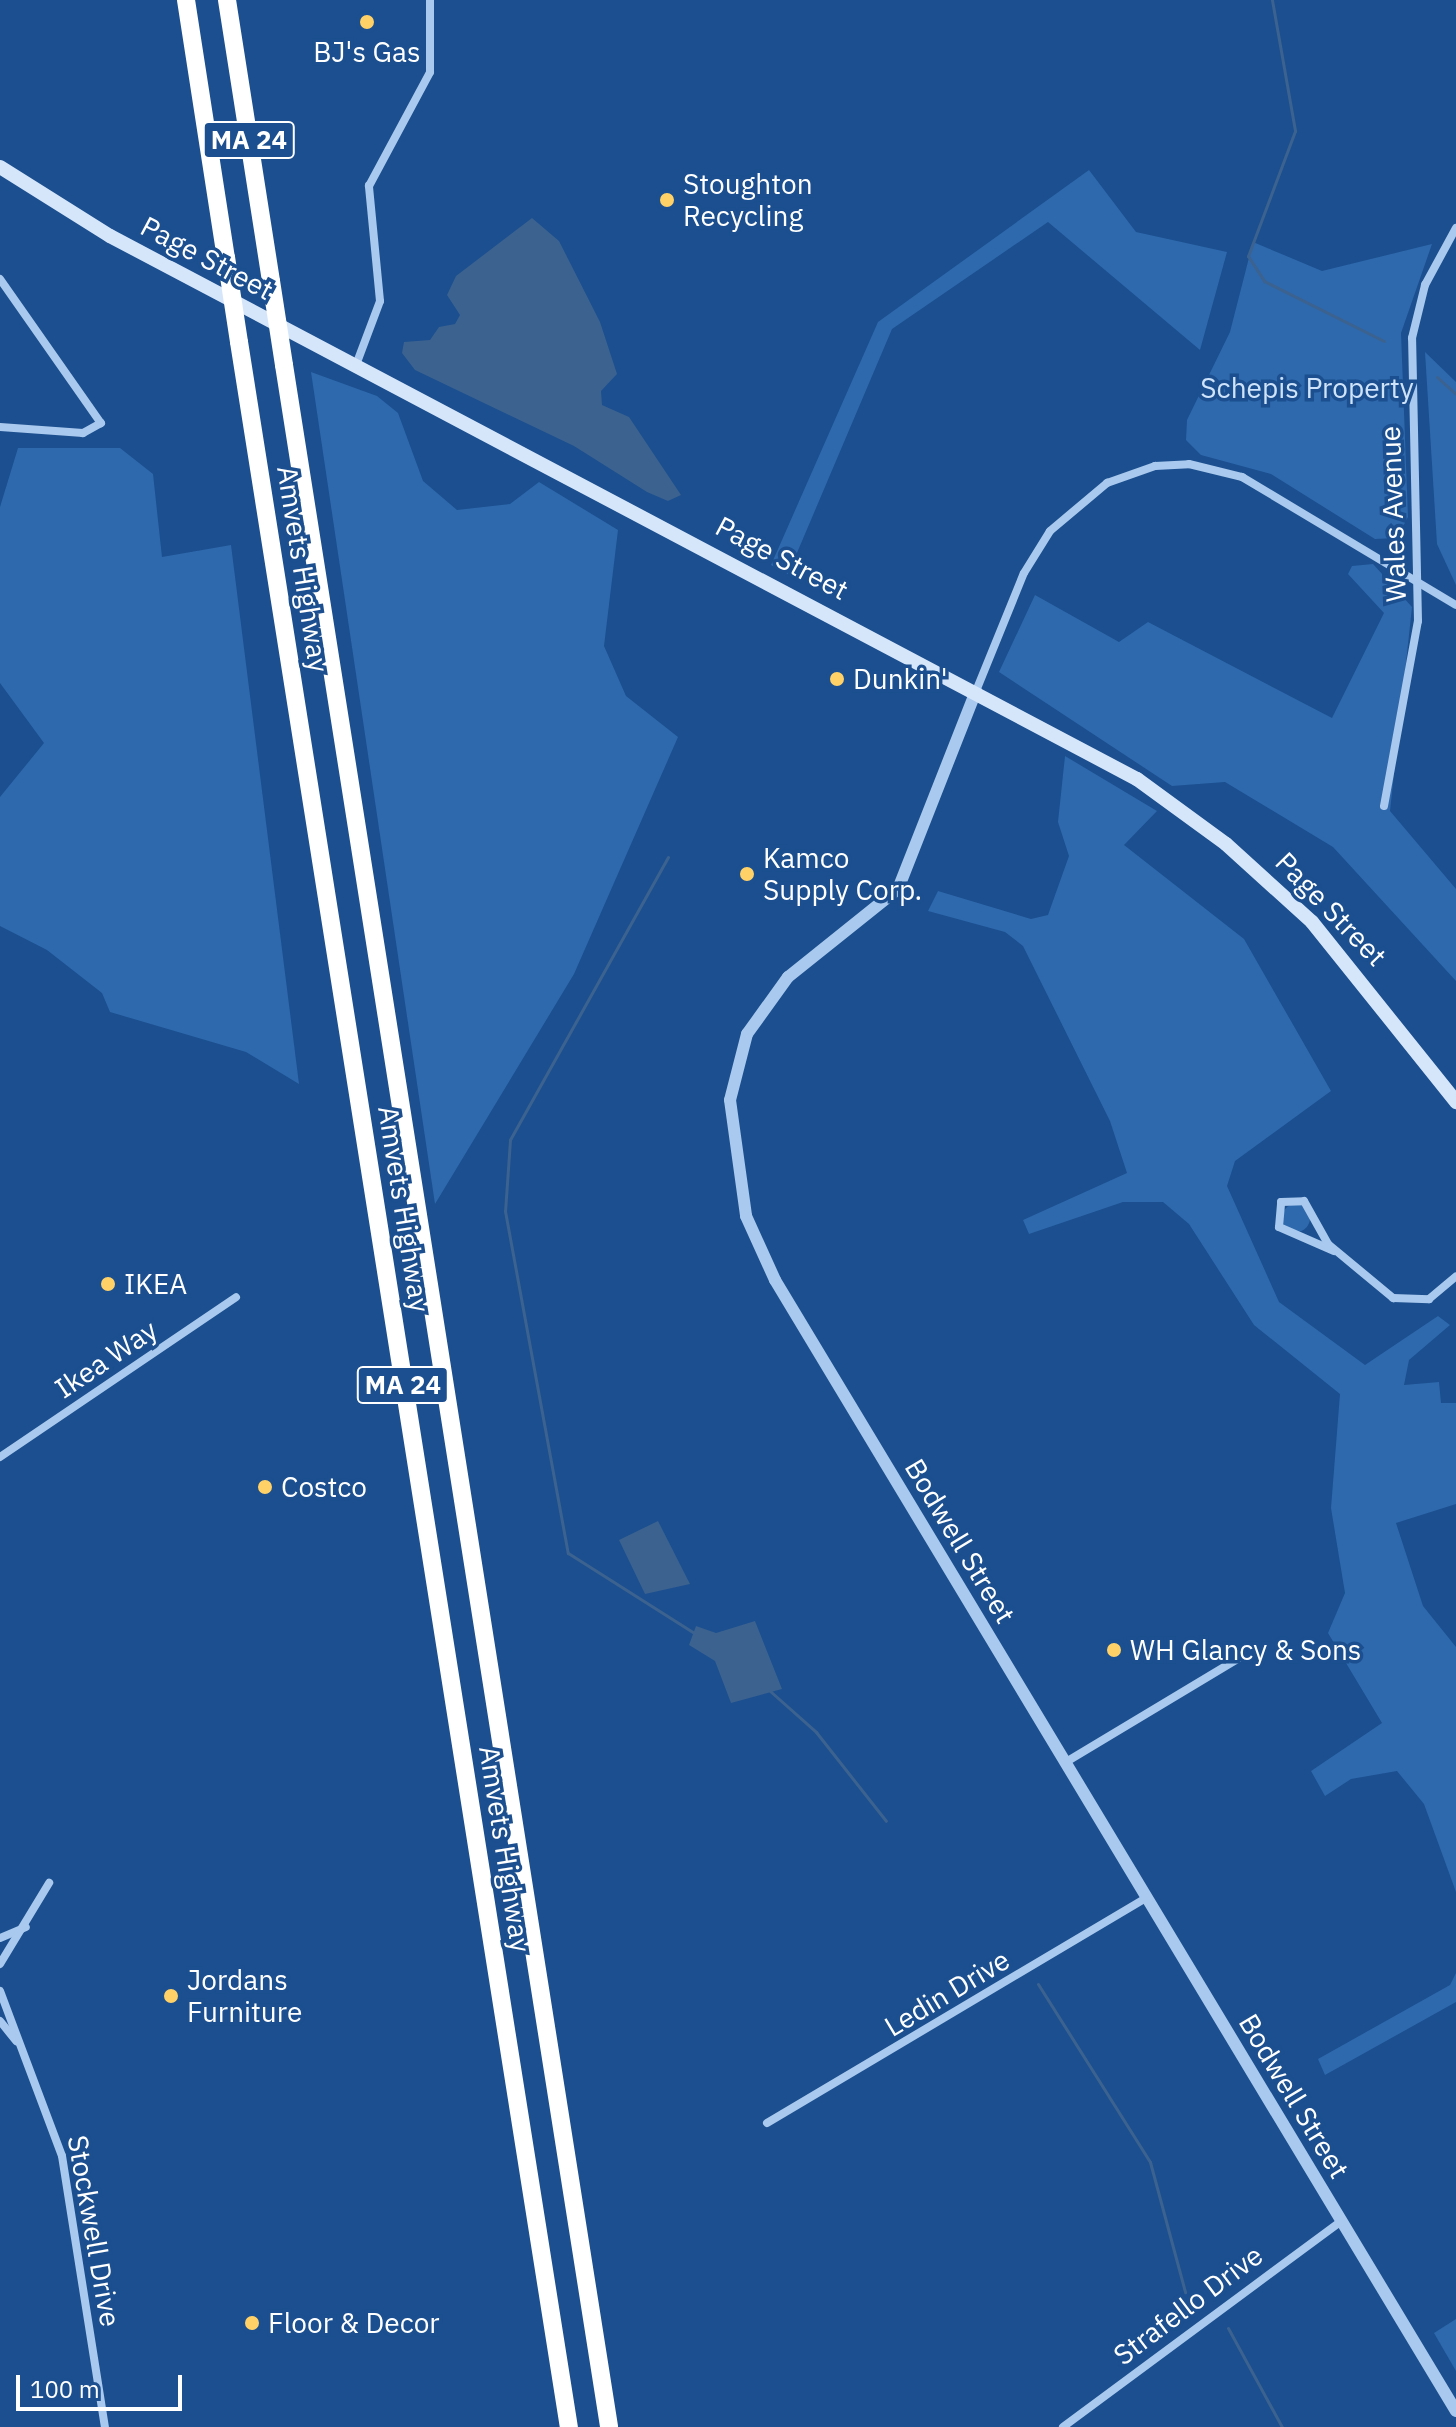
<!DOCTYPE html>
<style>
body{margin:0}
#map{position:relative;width:1456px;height:2427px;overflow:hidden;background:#1b4f8f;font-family:"IBM Plex Sans",sans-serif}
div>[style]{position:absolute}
.green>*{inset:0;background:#2e69ad}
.round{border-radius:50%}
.water>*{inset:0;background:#3c6290}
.stream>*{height:3px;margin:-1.5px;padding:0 1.5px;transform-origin:1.5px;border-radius:1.5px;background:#3c6290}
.minor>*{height:8px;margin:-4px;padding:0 4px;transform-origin:4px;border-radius:4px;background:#a9c9ee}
.tertiary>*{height:12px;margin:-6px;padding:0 6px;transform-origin:6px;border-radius:6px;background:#a9c9ee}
.secondary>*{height:14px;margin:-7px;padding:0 7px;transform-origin:7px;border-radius:7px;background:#d6e6fa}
.motorway>*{height:18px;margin:-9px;padding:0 9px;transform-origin:9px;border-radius:9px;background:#fff}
.motorway-bridge>*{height:18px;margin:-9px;padding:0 9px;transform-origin:9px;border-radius:9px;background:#fff}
.dots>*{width:22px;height:22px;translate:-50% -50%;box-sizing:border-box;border:4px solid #1b4f8f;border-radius:50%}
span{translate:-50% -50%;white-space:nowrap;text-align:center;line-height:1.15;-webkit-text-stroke:7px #1b4f8f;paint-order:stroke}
.shield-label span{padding:2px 6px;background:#1b4f8f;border:2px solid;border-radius:6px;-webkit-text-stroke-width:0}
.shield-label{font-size:26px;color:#fff;font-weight:700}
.poi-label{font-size:28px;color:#fff}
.left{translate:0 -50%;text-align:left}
.street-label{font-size:28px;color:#fff}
.park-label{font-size:28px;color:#cfe3fa}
.scale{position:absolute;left:16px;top:2375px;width:166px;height:36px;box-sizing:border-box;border:4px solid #fff;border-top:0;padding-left:10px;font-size:24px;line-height:28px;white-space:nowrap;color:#fff;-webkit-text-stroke:6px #1b4f8f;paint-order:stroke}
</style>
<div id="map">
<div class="green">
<i style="clip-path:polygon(1089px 170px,1136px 232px,1227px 252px,1200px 350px,1048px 222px,892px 329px,788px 574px,771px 565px,878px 322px)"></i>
<i style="clip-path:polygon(1253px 242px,1322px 271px,1432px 244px,1401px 333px,1408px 517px,1397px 538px,1375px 539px,1271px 474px,1201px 455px,1186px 440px,1187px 420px,1230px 332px)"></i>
<i style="clip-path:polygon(1425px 352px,1456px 382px,1456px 585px,1437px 544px)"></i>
<i style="clip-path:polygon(311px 372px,377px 396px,398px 413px,423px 481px,457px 510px,510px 504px,539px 482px,618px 530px,604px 646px,626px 696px,678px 737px,574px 974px,435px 1204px)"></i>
<i style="clip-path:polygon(18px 448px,120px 448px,153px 474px,162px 557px,231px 545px,299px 1084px,246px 1052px,110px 1012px,102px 993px,47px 950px,0 926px,0 797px,44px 743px,0 683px,0 507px)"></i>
<i style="clip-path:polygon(1373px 564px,1412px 607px,1390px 811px,1456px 889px,1456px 981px,1333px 847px,1225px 782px,1172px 786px,999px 672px,1035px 595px,1119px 642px,1148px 622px,1332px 718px,1384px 613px,1348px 574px,1352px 566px)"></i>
<i style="clip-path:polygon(1065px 756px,1157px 811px,1124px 845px,1244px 939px,1331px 1091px,1235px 1161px,1227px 1186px,1279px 1302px,1365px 1365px,1438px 1316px,1450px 1325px,1409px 1360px,1404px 1385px,1439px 1382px,1441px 1403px,1456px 1403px,1456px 1504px,1396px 1523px,1423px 1606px,1456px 1647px,1456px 1892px,1424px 1804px,1397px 1771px,1351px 1779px,1325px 1796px,1311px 1771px,1382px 1723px,1328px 1633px,1345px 1593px,1331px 1508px,1340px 1394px,1254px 1325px,1189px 1224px,1163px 1202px,1123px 1202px,1029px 1234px,1023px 1220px,1127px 1173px,1110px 1121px,1023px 946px,1005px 932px,928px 911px,938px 891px,1031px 919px,1048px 915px,1069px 856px,1058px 822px)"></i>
<i class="round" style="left:1282px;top:1204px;width:28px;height:28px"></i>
<i style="clip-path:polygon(1456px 1973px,1456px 2002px,1325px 2075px,1318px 2059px,1450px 1985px)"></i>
<i style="clip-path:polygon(1456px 2319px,1456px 2371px,1434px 2333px)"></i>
</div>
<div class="water">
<i style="clip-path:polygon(532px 218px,559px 241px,600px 322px,617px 374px,601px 391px,602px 405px,629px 417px,681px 495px,668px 501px,647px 492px,574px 446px,415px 370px,402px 353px,404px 342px,430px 340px,439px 327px,455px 324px,460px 315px,447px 295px,456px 276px)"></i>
<i style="clip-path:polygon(658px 1521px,690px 1584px,645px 1594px,619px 1540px)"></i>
<i style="clip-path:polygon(755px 1621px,782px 1689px,731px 1703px,715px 1661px,689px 1645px,696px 1626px,716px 1633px)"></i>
</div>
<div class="stream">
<i style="left:1272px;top:0;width:133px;rotate:80deg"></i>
<i style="left:1295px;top:131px;width:134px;rotate:110.6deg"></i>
<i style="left:1248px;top:256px;width:30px;rotate:57deg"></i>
<i style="left:1264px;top:281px;width:134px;rotate:26.6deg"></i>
<i style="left:1437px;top:377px;width:25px;rotate:42deg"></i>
<i style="left:668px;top:857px;width:324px;rotate:119.2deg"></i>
<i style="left:510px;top:1140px;width:71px;rotate:94deg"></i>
<i style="left:505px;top:1211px;width:348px;rotate:79.6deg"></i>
<i style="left:568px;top:1553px;width:149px;rotate:32.4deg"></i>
<i style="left:770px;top:1691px;width:62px;rotate:41.7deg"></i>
<i style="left:816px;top:1732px;width:113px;rotate:51.8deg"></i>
<i style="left:1038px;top:1984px;width:210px;rotate:57.8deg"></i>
<i style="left:1150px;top:2162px;width:135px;rotate:74.9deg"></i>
<i style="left:1228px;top:2328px;width:113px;rotate:61.4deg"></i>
</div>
<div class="minor">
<i style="left:0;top:279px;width:176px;rotate:55deg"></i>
<i style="left:101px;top:423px;width:21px;rotate:151deg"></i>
<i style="left:83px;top:433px;width:83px;rotate:-175.9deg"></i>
<i style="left:356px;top:365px;width:68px;rotate:-69.4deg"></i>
<i style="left:380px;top:301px;width:116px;rotate:-95.5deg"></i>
<i style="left:369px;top:186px;width:129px;rotate:-61.8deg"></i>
<i style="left:430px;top:72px;width:72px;rotate:-90deg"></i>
<i style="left:976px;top:691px;width:127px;rotate:-67.9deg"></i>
<i style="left:1024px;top:573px;width:49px;rotate:-58.2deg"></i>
<i style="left:1050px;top:531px;width:75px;rotate:-40.1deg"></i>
<i style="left:1107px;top:483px;width:51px;rotate:-19.5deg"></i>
<i style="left:1155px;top:466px;width:34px;rotate:-3deg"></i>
<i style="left:1189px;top:464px;width:55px;rotate:13.8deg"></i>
<i style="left:1242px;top:477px;width:249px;rotate:30.9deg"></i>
<i style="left:1384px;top:806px;width:188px;rotate:-79.6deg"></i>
<i style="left:1418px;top:621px;width:283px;rotate:-91.2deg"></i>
<i style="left:1412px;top:338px;width:55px;rotate:-76.2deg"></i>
<i style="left:1425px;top:285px;width:65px;rotate:-61.5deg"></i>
<i style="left:1334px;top:1251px;width:60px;rotate:-156.4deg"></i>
<i style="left:1279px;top:1227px;width:25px;rotate:-85deg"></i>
<i style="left:1281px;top:1202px;width:23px;rotate:-2deg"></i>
<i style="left:1304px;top:1201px;width:49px;rotate:60.8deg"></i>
<i style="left:1328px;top:1244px;width:85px;rotate:39.7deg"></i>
<i style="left:1393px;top:1298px;width:36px;rotate:2deg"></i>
<i style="left:1429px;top:1299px;width:35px;rotate:-40deg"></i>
<i style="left:0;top:1457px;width:285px;rotate:-34.1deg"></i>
<i style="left:1066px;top:1762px;width:202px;rotate:-31deg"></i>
<i style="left:0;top:1938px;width:28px;rotate:-23deg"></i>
<i style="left:0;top:1964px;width:95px;rotate:-58.8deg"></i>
<i style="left:0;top:1991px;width:176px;rotate:69.4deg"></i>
<i style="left:62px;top:2156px;width:274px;rotate:81deg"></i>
<i style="left:0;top:2021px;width:26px;rotate:51deg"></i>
<i style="left:767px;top:2123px;width:442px;rotate:-30.7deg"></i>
<i style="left:1063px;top:2427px;width:346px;rotate:-36.5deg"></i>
</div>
<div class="tertiary">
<i style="left:976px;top:691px;width:213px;rotate:111.5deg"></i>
<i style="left:898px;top:889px;width:141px;rotate:141.3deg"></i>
<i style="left:788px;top:977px;width:70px;rotate:125.7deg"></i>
<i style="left:747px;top:1034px;width:68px;rotate:104.4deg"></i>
<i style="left:730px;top:1100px;width:117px;rotate:82.1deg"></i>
<i style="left:746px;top:1216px;width:70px;rotate:65.6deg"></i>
<i style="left:775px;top:1280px;width:1320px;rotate:58.95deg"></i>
</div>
<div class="secondary">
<i style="left:0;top:167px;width:130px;rotate:32.1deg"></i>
<i style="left:110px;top:236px;width:1162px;rotate:27.87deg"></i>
<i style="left:1137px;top:779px;width:110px;rotate:36.1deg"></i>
<i style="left:1226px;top:844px;width:116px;rotate:42.2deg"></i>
<i style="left:1312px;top:922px;width:231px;rotate:51.3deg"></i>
</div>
<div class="motorway">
<i style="left:186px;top:0;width:260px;rotate:81.2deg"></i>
<i style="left:227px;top:0;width:284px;rotate:81.1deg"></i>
<i style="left:239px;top:342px;width:2111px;rotate:81.01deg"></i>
<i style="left:284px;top:365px;width:2087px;rotate:81.04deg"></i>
</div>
<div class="motorway-bridge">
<i style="left:226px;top:257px;width:86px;rotate:81.3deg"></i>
<i style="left:271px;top:281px;width:85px;rotate:81.2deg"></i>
</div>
<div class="dots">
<i style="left:367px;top:22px;background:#ffd166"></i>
<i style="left:667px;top:200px;background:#ffd166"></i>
<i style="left:837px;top:679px;background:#ffd166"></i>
<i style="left:747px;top:874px;background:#ffd166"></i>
<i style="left:108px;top:1284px;background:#ffd166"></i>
<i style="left:265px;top:1487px;background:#ffd166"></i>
<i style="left:1114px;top:1650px;background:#ffd166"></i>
<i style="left:171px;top:1996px;background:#ffd166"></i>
<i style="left:252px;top:2323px;background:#ffd166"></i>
</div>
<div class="shield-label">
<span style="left:249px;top:140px">MA 24</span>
<span style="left:403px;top:1385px">MA 24</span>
</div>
<div class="poi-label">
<span style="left:367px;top:52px">BJ's Gas</span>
<span class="left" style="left:683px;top:200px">Stoughton<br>Recycling</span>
<span class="left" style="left:853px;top:679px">Dunkin'</span>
<span class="left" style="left:763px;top:874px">Kamco<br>Supply Corp.</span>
<span class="left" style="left:124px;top:1284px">IKEA</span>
<span class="left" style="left:281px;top:1487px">Costco</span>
<span class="left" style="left:1130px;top:1650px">WH Glancy &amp; Sons</span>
<span class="left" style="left:187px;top:1996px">Jordans<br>Furniture</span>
<span class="left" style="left:268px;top:2323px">Floor &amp; Decor</span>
</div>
<div class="street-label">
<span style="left:207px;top:258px;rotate:28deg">Page Street</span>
<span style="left:1393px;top:514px;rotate:-92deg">Wales Avenue</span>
<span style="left:782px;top:558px;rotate:28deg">Page Street</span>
<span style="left:303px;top:569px;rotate:81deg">Amvets Highway</span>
<span style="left:1331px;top:909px;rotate:46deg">Page Street</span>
<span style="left:404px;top:1209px;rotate:81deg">Amvets Highway</span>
<span style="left:106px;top:1359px;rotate:-34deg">Ikea Way</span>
<span style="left:960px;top:1541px;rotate:59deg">Bodwell Street</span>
<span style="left:505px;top:1849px;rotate:81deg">Amvets Highway</span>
<span style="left:947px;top:1993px;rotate:-31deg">Ledin Drive</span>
<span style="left:1294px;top:2096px;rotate:59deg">Bodwell Street</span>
<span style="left:94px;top:2231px;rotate:80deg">Stockwell Drive</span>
<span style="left:1188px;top:2305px;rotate:-37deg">Strafello Drive</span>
</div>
<div class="park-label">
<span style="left:1307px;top:388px">Schepis Property</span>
</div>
<div class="scale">100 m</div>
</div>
